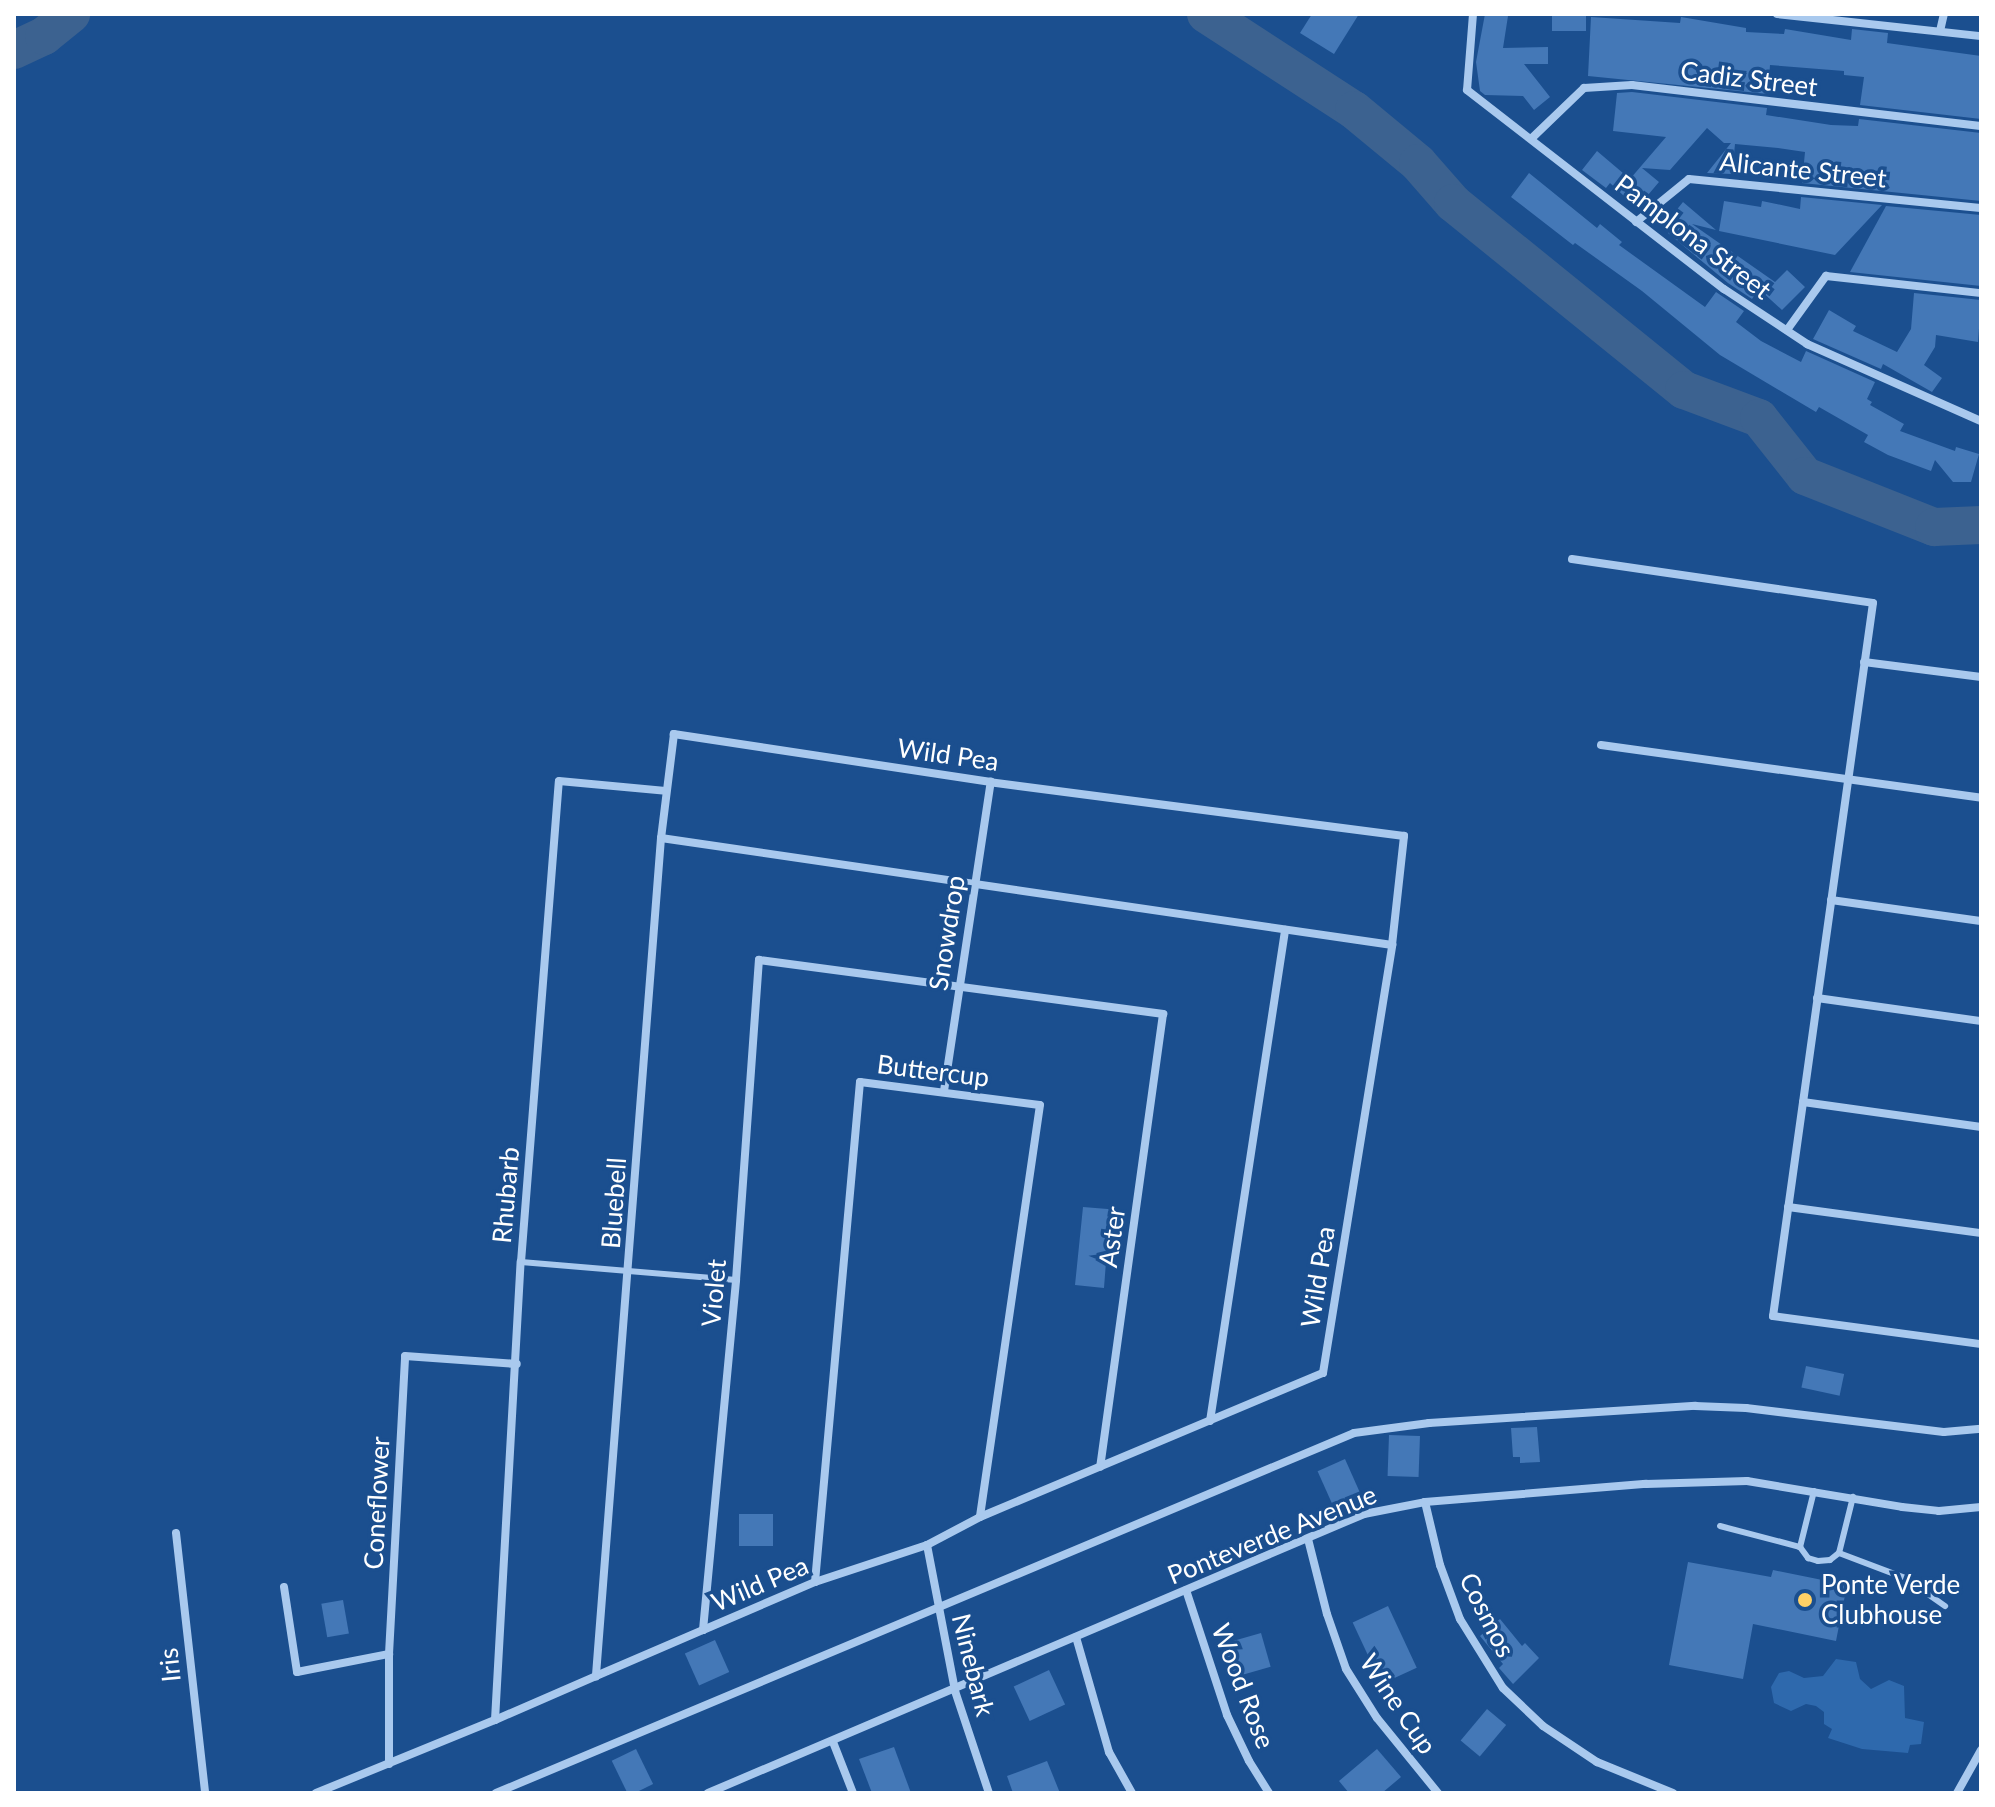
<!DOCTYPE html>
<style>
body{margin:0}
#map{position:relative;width:1995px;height:1807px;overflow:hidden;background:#1b4f8f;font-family:Lato,sans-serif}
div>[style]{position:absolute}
.green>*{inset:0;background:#2e69ad}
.river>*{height:38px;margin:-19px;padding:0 19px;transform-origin:19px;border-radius:19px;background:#3c6290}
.building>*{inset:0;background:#4478b7;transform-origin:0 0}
.lane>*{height:6px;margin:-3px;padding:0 3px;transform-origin:3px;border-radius:3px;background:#a9c9ee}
.street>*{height:8px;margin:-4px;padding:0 4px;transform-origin:4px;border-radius:4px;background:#a9c9ee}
.dots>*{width:22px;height:22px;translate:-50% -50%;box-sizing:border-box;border:4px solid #1b4f8f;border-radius:50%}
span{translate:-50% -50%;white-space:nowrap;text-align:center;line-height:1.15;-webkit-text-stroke:7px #1b4f8f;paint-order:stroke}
.street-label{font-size:26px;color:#fff}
.poi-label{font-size:26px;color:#fff}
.left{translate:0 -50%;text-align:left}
.frame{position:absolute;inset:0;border:16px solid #fff;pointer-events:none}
</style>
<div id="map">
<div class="green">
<i style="clip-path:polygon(1836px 1659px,1856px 1662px,1860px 1679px,1871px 1689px,1889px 1680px,1904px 1686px,1905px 1718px,1924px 1722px,1921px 1744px,1910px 1745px,1908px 1753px,1862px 1749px,1828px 1738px,1832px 1729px,1824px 1724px,1824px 1712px,1816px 1706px,1806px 1704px,1791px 1711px,1774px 1703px,1771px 1687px,1779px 1673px,1789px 1671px,1804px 1678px,1823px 1676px)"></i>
</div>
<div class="river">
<i style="left:1206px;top:14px;width:176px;rotate:33deg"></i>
<i style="left:1354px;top:110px;width:83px;rotate:39.6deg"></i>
<i style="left:1418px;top:163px;width:53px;rotate:48.8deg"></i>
<i style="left:1453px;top:203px;width:297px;rotate:39deg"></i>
<i style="left:1684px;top:390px;width:80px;rotate:20.5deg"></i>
<i style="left:1759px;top:418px;width:74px;rotate:51.6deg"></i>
<i style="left:1805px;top:476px;width:139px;rotate:21.6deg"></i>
<i style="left:1934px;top:527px;width:47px;rotate:-2.4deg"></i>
<i style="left:14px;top:50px;width:33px;rotate:-25deg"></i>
<i style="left:44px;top:36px;width:35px;rotate:-39deg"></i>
</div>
<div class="building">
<i style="clip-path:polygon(1312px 14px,1359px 14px,1334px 54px,1300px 33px)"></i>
<i style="clip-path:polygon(1485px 14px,1508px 16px,1503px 48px,1548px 47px,1548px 64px,1524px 64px,1550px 97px,1534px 110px,1523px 96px,1485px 95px,1480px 91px,1476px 62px)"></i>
<i style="left:1552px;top:14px;width:34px;height:17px"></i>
<i style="clip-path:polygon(1591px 17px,1680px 23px,1681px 17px,1746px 28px,1746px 32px,1784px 34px,1785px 29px,1851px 40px,1852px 29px,1888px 33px,1887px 43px,1981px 56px,1981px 119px,1860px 105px,1864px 77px,1844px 75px,1844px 71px,1770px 65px,1768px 94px,1588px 76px)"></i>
<i style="clip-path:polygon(1632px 92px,1767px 108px,1766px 115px,1831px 125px,1858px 126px,1859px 119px,1981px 133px,1981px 201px,1802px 183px,1805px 152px,1778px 148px,1735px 144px,1732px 174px,1707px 173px,1731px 143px,1724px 143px,1707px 128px,1670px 170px,1642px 168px,1659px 182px,1637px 208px,1610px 183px,1606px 188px,1582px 170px,1597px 151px,1630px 179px,1666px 137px,1613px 131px,1617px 93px)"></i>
<i style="clip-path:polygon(1529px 173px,1597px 228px,1600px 224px,1622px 242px,1619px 245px,1705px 307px,1716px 292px,1744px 311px,1736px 322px,1761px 341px,1801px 362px,1806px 351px,1875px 382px,1867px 399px,1872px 402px,1870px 405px,1904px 424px,1900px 431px,1955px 451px,1956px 447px,1979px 454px,1971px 482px,1953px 482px,1935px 460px,1931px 471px,1888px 455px,1864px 442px,1868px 435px,1819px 407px,1816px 412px,1720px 355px,1642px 291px,1575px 243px,1573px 245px,1511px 197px)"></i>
<i style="clip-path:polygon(1801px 197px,1882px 205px,1835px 255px,1719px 231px,1724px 201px,1761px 207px,1762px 201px,1800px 209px)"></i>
<i style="clip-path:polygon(1683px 202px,1716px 230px,1692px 224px,1775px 282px,1787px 270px,1805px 287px,1782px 310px,1759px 289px,1752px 299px,1728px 283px,1662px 228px)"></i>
<i style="clip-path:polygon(1886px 206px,1981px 215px,1981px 286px,1850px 272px)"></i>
<i style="clip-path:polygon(1914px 293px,1981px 300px,1978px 342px,1936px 335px,1935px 347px,1924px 365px,1942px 378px,1932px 392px,1883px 364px,1881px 369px,1813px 339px,1829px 310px,1856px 326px,1853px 331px,1897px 352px,1911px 329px)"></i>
<i style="clip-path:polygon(1083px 1207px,1120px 1210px,1118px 1237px,1108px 1236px,1104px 1288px,1075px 1285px)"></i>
<i style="left:1806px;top:1366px;width:39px;height:22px;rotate:12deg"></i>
<i style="clip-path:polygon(1537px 1427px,1540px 1462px,1520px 1463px,1520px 1457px,1513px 1457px,1511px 1428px)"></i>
<i style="left:1389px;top:1435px;width:31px;height:41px;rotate:2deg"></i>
<i style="left:1345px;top:1459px;width:39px;height:30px;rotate:66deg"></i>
<i style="left:739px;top:1514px;width:34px;height:32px"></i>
<i style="clip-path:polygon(1688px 1562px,1771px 1577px,1773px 1570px,1847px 1585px,1836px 1641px,1753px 1624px,1743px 1679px,1669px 1665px)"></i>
<i style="left:343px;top:1600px;width:34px;height:22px;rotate:80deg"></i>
<i style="left:1388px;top:1606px;width:68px;height:39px;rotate:65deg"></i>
<i style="clip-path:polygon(1500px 1619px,1522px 1646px,1525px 1643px,1539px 1658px,1513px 1684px,1499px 1668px,1503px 1664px,1480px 1636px)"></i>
<i style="left:1261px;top:1633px;width:35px;height:40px;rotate:74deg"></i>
<i style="left:715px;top:1640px;width:35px;height:33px;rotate:66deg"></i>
<i style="left:1049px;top:1670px;width:38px;height:39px;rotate:65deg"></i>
<i style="left:1487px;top:1709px;width:25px;height:41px;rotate:40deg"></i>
<i style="clip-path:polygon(894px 1747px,911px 1793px,872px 1793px,859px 1759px)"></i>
<i style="left:636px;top:1749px;width:39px;height:27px;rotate:64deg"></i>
<i style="clip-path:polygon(1377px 1749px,1401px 1777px,1382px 1793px,1349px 1793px,1339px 1781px)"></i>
<i style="clip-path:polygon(1047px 1761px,1060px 1793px,1013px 1793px,1007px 1776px)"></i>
</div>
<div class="lane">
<i style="left:521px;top:1262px;width:216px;rotate:4.8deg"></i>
<i style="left:1814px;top:1491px;width:58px;rotate:104deg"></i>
<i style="left:1800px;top:1547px;width:14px;rotate:54deg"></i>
<i style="left:1808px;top:1558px;width:10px;rotate:17deg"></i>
<i style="left:1818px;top:1561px;width:12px;rotate:-5deg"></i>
<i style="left:1830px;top:1560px;width:11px;rotate:-38deg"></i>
<i style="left:1839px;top:1553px;width:58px;rotate:-76deg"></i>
<i style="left:1720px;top:1526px;width:83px;rotate:14.7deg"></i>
<i style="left:1839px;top:1553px;width:71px;rotate:20.7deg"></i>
<i style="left:1905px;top:1578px;width:49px;rotate:35deg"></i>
</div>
<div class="street">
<i style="left:1473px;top:14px;width:76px;rotate:94.5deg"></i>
<i style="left:1467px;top:90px;width:325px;rotate:37.8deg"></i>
<i style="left:1724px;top:289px;width:100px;rotate:33.5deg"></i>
<i style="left:1807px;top:344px;width:190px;rotate:23.9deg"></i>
<i style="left:1777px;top:14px;width:205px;rotate:6.2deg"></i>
<i style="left:1940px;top:31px;width:17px;rotate:-77deg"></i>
<i style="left:1532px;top:138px;width:72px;rotate:-43.9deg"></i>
<i style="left:1584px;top:88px;width:48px;rotate:-3.6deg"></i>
<i style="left:1632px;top:85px;width:351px;rotate:6.7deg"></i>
<i style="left:1636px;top:222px;width:68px;rotate:-39.1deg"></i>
<i style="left:1689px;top:179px;width:293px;rotate:5.7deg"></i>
<i style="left:1787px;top:330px;width:67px;rotate:-54.2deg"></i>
<i style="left:1826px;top:276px;width:156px;rotate:6.3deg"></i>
<i style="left:1572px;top:559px;width:304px;rotate:8.3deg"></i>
<i style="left:1873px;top:603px;width:720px;rotate:97.98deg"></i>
<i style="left:1773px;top:1316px;width:210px;rotate:7.7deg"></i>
<i style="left:1864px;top:662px;width:118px;rotate:7.3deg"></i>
<i style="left:1601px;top:745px;width:384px;rotate:7.9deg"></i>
<i style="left:661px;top:838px;width:739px;rotate:8.33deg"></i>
<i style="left:1831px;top:900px;width:151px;rotate:8deg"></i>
<i style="left:1817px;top:998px;width:166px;rotate:8deg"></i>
<i style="left:944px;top:1091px;width:313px;rotate:-81.4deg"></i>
<i style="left:1803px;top:1102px;width:180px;rotate:8deg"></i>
<i style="left:1788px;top:1207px;width:195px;rotate:7.7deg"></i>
<i style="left:1210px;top:1421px;width:497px;rotate:-81.3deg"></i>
<i style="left:1425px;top:1502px;width:65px;rotate:76.6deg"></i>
<i style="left:1440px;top:1565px;width:58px;rotate:69.7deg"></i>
<i style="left:1460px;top:1619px;width:81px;rotate:58.1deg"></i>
<i style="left:1503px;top:1688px;width:55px;rotate:43.5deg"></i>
<i style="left:1543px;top:1726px;width:65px;rotate:33.7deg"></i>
<i style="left:1597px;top:1762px;width:82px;rotate:22.2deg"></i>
<i style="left:176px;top:1533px;width:262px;rotate:83.6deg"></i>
<i style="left:1308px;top:1539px;width:77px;rotate:75.8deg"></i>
<i style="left:1327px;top:1614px;width:58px;rotate:70.9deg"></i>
<i style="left:1346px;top:1669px;width:58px;rotate:57.7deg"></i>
<i style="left:1377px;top:1718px;width:97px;rotate:50.9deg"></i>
<i style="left:927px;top:1545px;width:149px;rotate:79.1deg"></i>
<i style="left:955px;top:1691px;width:108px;rotate:71.6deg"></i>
<i style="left:815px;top:1582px;width:502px;rotate:-84.86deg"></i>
<i style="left:860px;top:1082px;width:181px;rotate:7.3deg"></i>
<i style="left:1040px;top:1105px;width:416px;rotate:98.3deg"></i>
<i style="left:284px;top:1587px;width:86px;rotate:81.3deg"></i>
<i style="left:297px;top:1672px;width:94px;rotate:-11.1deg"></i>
<i style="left:1186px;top:1590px;width:132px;rotate:71.8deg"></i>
<i style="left:1227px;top:1715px;width:51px;rotate:64.4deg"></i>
<i style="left:1249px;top:1761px;width:38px;rotate:58deg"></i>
<i style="left:703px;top:1630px;width:352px;rotate:-84.6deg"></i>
<i style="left:736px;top:1280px;width:321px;rotate:-85.9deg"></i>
<i style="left:759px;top:960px;width:408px;rotate:7.6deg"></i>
<i style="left:1163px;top:1014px;width:457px;rotate:97.9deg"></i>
<i style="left:1076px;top:1637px;width:120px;rotate:74deg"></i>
<i style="left:1109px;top:1752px;width:47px;rotate:60.7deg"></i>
<i style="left:495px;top:1720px;width:459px;rotate:-86.8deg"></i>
<i style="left:521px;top:1262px;width:482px;rotate:-85.5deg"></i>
<i style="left:559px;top:781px;width:107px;rotate:5.3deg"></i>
<i style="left:833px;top:1742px;width:55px;rotate:68.6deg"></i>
<i style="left:389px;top:1764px;width:110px;rotate:-90deg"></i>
<i style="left:389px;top:1654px;width:298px;rotate:-86.9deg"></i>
<i style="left:405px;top:1356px;width:112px;rotate:4.1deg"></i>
<i style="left:316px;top:1793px;width:193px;rotate:-22.2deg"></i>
<i style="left:495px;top:1720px;width:110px;rotate:-23.5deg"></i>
<i style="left:596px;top:1676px;width:116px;rotate:-23.3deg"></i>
<i style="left:703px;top:1630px;width:122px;rotate:-23.2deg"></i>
<i style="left:815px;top:1582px;width:118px;rotate:-18.3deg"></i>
<i style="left:927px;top:1545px;width:60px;rotate:-27.8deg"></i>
<i style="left:980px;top:1517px;width:372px;rotate:-22.8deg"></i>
<i style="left:1323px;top:1373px;width:434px;rotate:-80.8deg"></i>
<i style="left:1392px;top:945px;width:110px;rotate:-83.7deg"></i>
<i style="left:1404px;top:836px;width:417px;rotate:-172.6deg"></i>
<i style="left:991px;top:782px;width:321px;rotate:-171.4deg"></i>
<i style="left:674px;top:734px;width:105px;rotate:97.1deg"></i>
<i style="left:661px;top:838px;width:841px;rotate:94.44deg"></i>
<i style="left:496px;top:1793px;width:930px;rotate:-22.76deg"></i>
<i style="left:1354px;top:1433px;width:76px;rotate:-7.6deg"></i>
<i style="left:1429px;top:1423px;width:267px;rotate:-3.7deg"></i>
<i style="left:1695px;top:1406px;width:51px;rotate:2.2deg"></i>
<i style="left:1746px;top:1408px;width:199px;rotate:6.9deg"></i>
<i style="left:1944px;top:1432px;width:37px;rotate:-5deg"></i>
<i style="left:708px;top:1793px;width:713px;rotate:-23.04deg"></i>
<i style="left:1364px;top:1514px;width:62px;rotate:-11.1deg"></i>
<i style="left:1425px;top:1502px;width:222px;rotate:-4.7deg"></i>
<i style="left:1646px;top:1484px;width:101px;rotate:-1.7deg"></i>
<i style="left:1747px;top:1481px;width:157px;rotate:9.5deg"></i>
<i style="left:1902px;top:1507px;width:37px;rotate:6deg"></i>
<i style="left:1939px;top:1511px;width:42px;rotate:-5.4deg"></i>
<i style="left:1957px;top:1793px;width:49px;rotate:-60.8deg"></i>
</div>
<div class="dots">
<i style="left:1805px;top:1600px;background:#ffd166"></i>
</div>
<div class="street-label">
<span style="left:1749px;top:79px;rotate:7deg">Cadiz Street</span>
<span style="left:1803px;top:170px;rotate:6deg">Alicante Street</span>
<span style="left:1693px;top:237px;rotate:37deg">Pamplona Street</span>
<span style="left:948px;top:755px;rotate:8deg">Wild Pea</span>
<span style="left:947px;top:933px;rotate:-81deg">Snowdrop</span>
<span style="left:933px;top:1071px;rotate:7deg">Buttercup</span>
<span style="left:506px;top:1195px;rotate:-85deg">Rhubarb</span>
<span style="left:614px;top:1203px;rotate:-86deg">Bluebell</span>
<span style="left:1112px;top:1237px;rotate:-82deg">Aster</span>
<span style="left:1318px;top:1277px;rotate:-81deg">Wild Pea</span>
<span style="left:714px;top:1293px;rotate:-85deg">Violet</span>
<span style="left:377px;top:1503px;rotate:-87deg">Coneflower</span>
<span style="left:1272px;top:1535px;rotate:-22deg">Ponteverde Avenue</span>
<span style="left:760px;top:1584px;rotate:-23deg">Wild Pea</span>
<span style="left:1487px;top:1615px;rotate:63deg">Cosmos</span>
<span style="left:170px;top:1665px;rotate:-96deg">Iris</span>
<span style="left:973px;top:1665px;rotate:76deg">Ninebark</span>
<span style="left:1243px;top:1686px;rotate:69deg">Wood Rose</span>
<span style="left:1398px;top:1704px;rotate:56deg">Wine Cup</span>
</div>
<div class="poi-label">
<span class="left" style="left:1821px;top:1600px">Ponte Verde<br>Clubhouse</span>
</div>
<div class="frame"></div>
</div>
